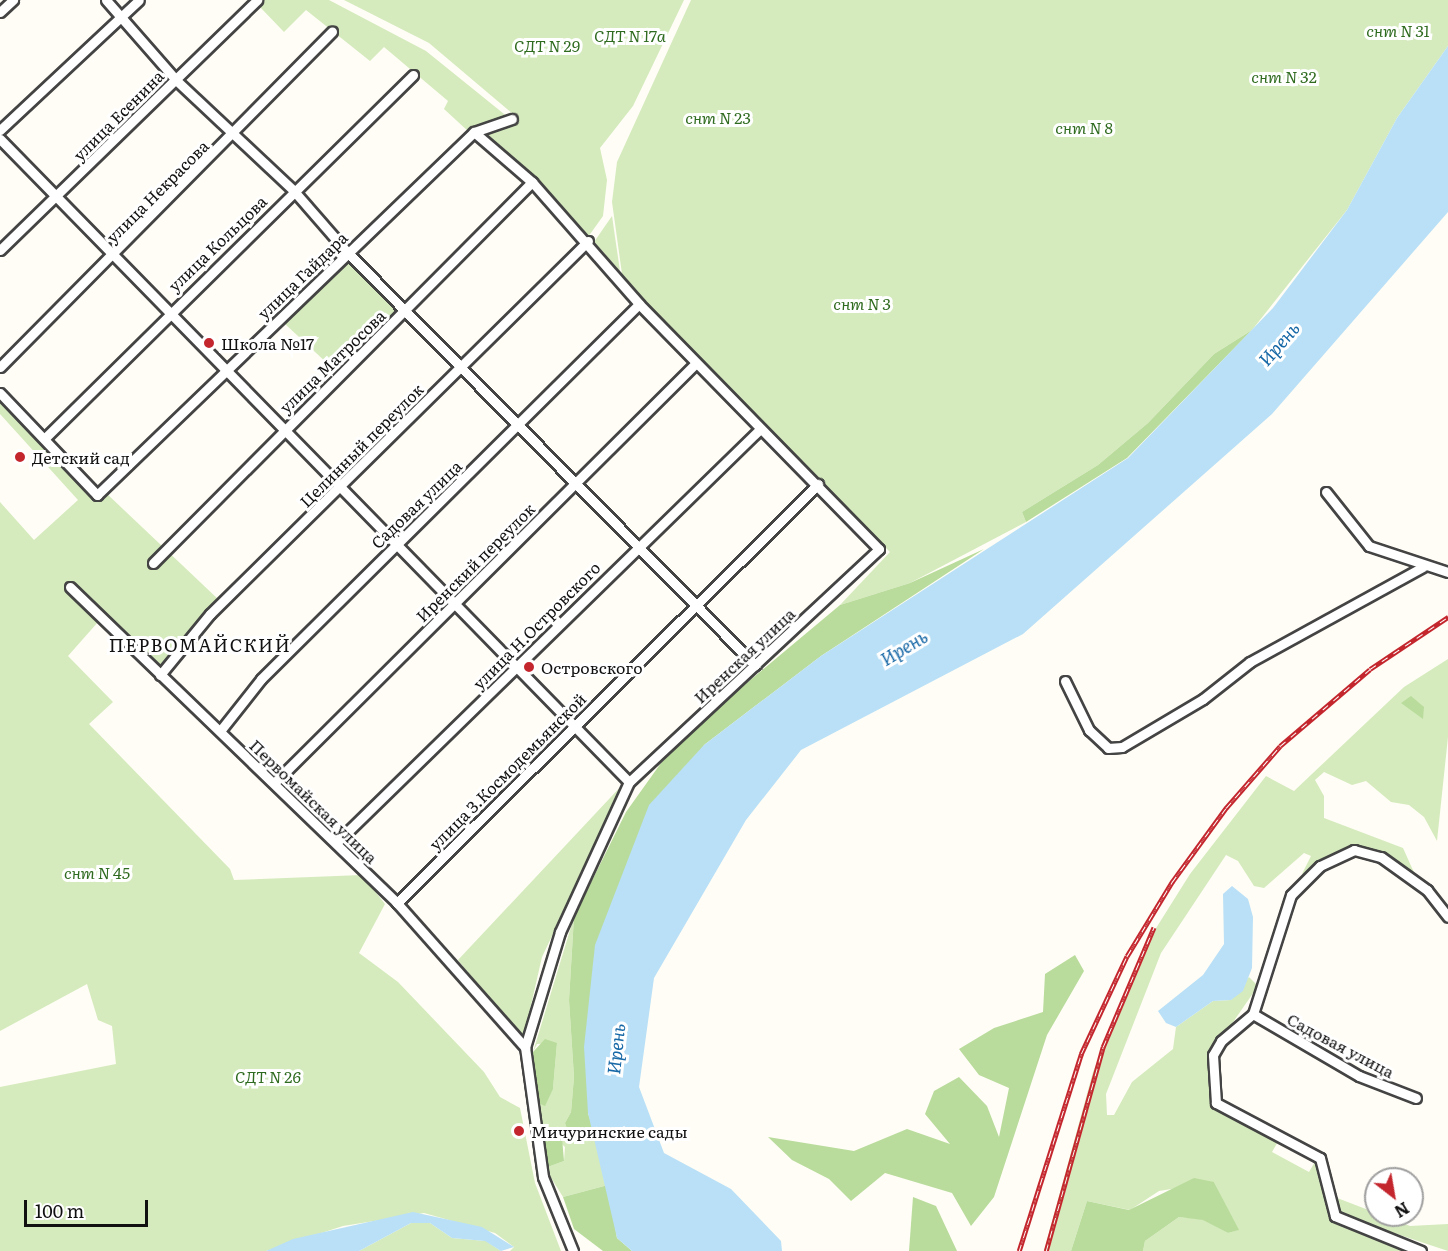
<!DOCTYPE html>
<meta charset="utf-8">
<style>
body{margin:0}
#map{position:relative;width:1448px;height:1251px;overflow:hidden;background:#fffdf5;font-family:Literata,serif}
div>[style]{position:absolute}
.green>*{inset:0;background:#d5ebbd;transform-origin:0 0}
.forest>*{inset:0;background:#b9dc9c}
.water>*{inset:0;background:#b9e0f7}
.roads{filter:drop-shadow(2px 0 #444) drop-shadow(-2px 0 #444) drop-shadow(0 2px #444) drop-shadow(0 -2px #444)}
.minor>*{height:9px;margin:-4.5px;padding:0 4.5px;transform-origin:4.5px;border-radius:4.5px;background:#fff}
.rail>*{height:4.5px;margin-top:-2.25px;transform-origin:0;background:repeating-linear-gradient(90deg,#fff 0 7px,#c4262e 0 14px);box-sizing:border-box;border-block:2px solid #c4262e}
.dots>*{width:16px;height:16px;translate:-50% -50%;box-sizing:border-box;border:3px solid #fff;border-radius:50%}
span{translate:-50% -50%;white-space:nowrap;text-align:center;line-height:1.15;-webkit-text-stroke:6px #fff;paint-order:stroke}
.park-label{font-size:16px;color:#2f6b1f;font-style:italic}
.street-label{font-size:16px;color:#111}
.poi-label{font-size:16px;color:#111}
.left{translate:0 -50%;text-align:left}
.water-label{font-size:18px;color:#1768a6;font-style:italic}
.neighbourhood-label{font-size:18px;color:#111;letter-spacing:1.5px}
.north{position:absolute;left:1364px;top:1167px;width:60px;height:60px;box-sizing:border-box;background:#fff;border:2px solid #a0a0a0;border-radius:50%;rotate:149deg;font-size:16px;font-weight:700;line-height:24px;text-align:center;color:#111}
.north::after{content:'';display:block;margin:auto;width:21px;height:27px;background:#c4262e;clip-path:polygon(50% 0,100% 100%,50% 72%,0 100%)}
.scale{position:absolute;left:24px;top:1200px;width:124px;height:27px;box-sizing:border-box;border:3px solid #111;border-top:0;padding-left:8px;font-size:18px;line-height:21px;white-space:nowrap;color:#111;-webkit-text-stroke:4px #fff;paint-order:stroke}
</style>
<div id="map">
<div class="green">
<i style="clip-path:polygon(263px 0,329px 0,426px 51px,509px 118px,469px 132px,444px 109px,448px 101px,384px 47px,370px 61px,306px 10px,284px 32px,258px 5px)"></i>
<i style="clip-path:polygon(344px 0,684px 0,633px 106px,600px 148px,607px 180px,603px 216px,588px 237px,482px 133px,516px 119px,513px 114px,429px 43px)"></i>
<i style="clip-path:polygon(691px 0,1448px 0,1448px 46px,1397px 118px,1347px 210px,1252px 330px,1214px 354px,1148px 423px,1098px 465px,1022px 512px,1026px 522px,910px 583px,840px 605px,890px 552px,698px 360px,622px 274px,612px 202px,617px 162px)"></i>
<i style="clip-path:polygon(612px 216px,620px 271px,594px 242px)"></i>
<i style="left:347px;top:256px;width:77px;height:92px;rotate:43deg"></i>
<i style="clip-path:polygon(0 396px,97px 500px,105px 492px,219px 600px,160px 671px,68px 589px,98px 622px,68px 656px,113px 702px,89px 724px,230px 869px,234px 880px,362px 875px,385px 904px,359px 953px,398px 982px,484px 1072px,500px 1097px,520px 1108px,535px 1183px,561px 1251px,510px 1251px,514px 1247px,495px 1233px,424px 1213px,343px 1226px,266px 1251px,0 1251px,0 1087px,116px 1064px,112px 1026px,98px 1020px,87px 984px,0 1031px,0 502px,34px 540px,78px 500px,0 414px)"></i>
<i style="clip-path:polygon(1448px 659px,1448px 737px,1437px 841px,1424px 817px,1409px 805px,1391px 802px,1366px 781px,1352px 785px,1324px 772px,1315px 780px,1324px 796px,1324px 818px,1403px 848px,1416px 877px,1356px 846px,1302px 874px,1311px 856px,1304px 853px,1264px 888px,1254px 886px,1238px 861px,1226px 855px,1161px 953px,1106px 1094px,1107px 1115px,1114px 1115px,1132px 1082px,1173px 1049px,1176px 1027px,1213px 1001px,1231px 1000px,1249px 977px,1258px 986px,1211px 1054px,1208px 1082px,1214px 1105px,1280px 1138px,1272px 1152px,1309px 1172px,1316px 1160px,1332px 1217px,1421px 1251px,1143px 1251px,1145px 1241px,1179px 1217px,1203px 1219px,1228px 1233px,1238px 1230px,1214px 1182px,1159px 1191px,1130px 1210px,1087px 1201px,1071px 1251px,1044px 1251px,1093px 1072px,1153px 933px,1190px 874px,1266px 776px,1294px 791px,1404px 687px)"></i>
<i style="clip-path:polygon(625px 782px,542px 957px,523px 1040px,458px 960px)"></i>
<i style="clip-path:polygon(574px 917px,569px 1000px,574px 1077px,571px 1112px,565px 1123px,570px 1134px,593px 1129px,608px 1185px,563px 1197px,545px 1168px,564px 1161px,565px 1147px,552px 1135px,543px 1142px,534px 1101px,553px 1089px,557px 1043px,537px 1044px,533px 1052px)"></i>
<i style="clip-path:polygon(1332px 1196px,1410px 1226px,1448px 1224px,1448px 1251px,1337px 1214px)"></i>
<i style="clip-path:polygon(411px 1223px,430px 1223px,452px 1238px,486px 1241px,501px 1251px,359px 1251px)"></i>
</div>
<div class="forest">
<i style="clip-path:polygon(1252px 330px,1127px 458px,1026px 522px,1022px 512px,1098px 465px,1148px 423px,1214px 354px)"></i>
<i style="clip-path:polygon(984px 549px,821px 656px,704px 745px,588px 1113px,593px 1129px,569px 1134px,565px 1123px,571px 1112px,574px 1077px,569px 1000px,574px 917px,626px 812px,661px 763px,724px 702px,840px 605px,910px 583px)"></i>
<i style="clip-path:polygon(1411px 696px,1424px 707px,1423px 719px,1401px 703px)"></i>
<i style="clip-path:polygon(1075px 955px,1084px 971px,1047px 1035px,994px 1197px,971px 1226px,952px 1193px,885px 1173px,851px 1201px,829px 1179px,792px 1160px,768px 1137px,854px 1151px,907px 1129px,950px 1144px,925px 1114px,934px 1091px,959px 1077px,987px 1106px,999px 1137px,1009px 1088px,979px 1075px,959px 1049px,994px 1028px,1043px 1012px,1045px 974px)"></i>
<i style="clip-path:polygon(545px 1039px,557px 1043px,553px 1089px,545px 1106px,534px 1101px,533px 1052px)"></i>
<i style="clip-path:polygon(551px 1134px,562px 1138px,564px 1161px,545px 1168px,543px 1142px)"></i>
<i style="clip-path:polygon(1194px 1178px,1214px 1182px,1239px 1230px,1228px 1233px,1203px 1220px,1179px 1217px,1145px 1241px,1143px 1251px,1071px 1251px,1087px 1201px,1129px 1210px)"></i>
<i style="clip-path:polygon(608px 1185px,617px 1238px,632px 1251px,603px 1251px,574px 1229px,563px 1197px)"></i>
<i style="clip-path:polygon(913px 1197px,936px 1206px,957px 1251px,909px 1251px)"></i>
</div>
<div class="water">
<i style="clip-path:polygon(1448px 46px,1448px 212px,1272px 414px,1023px 634px,801px 750px,746px 820px,654px 978px,639px 1087px,664px 1153px,731px 1189px,781px 1241px,782px 1251px,632px 1251px,617px 1238px,588px 1113px,584px 1047px,595px 945px,649px 805px,704px 745px,821px 656px,1128px 458px,1273px 308px,1347px 210px,1397px 118px)"></i>
<i style="clip-path:polygon(1232px 886px,1248px 899px,1253px 917px,1252px 968px,1243px 991px,1231px 1000px,1213px 1001px,1176px 1027px,1166px 1023px,1158px 1011px,1203px 975px,1224px 944px,1223px 894px)"></i>
<i style="clip-path:polygon(413px 1212px,482px 1227px,514px 1247px,501px 1251px,485px 1241px,452px 1238px,430px 1223px,411px 1223px,359px 1251px,266px 1251px,293px 1239px)"></i>
</div>
<div class="roads">
<div class="minor">
<i style="left:106px;top:0;width:106px;rotate:48.8deg"></i>
<i style="left:176px;top:80px;width:162px;rotate:43.2deg"></i>
<i style="left:294px;top:191px;width:81px;rotate:49deg"></i>
<i style="left:347px;top:252px;width:581px;rotate:45.35deg"></i>
<i style="left:0;top:12px;width:18px;rotate:-43deg"></i>
<i style="left:0;top:130px;width:190px;rotate:-43.1deg"></i>
<i style="left:474px;top:132px;width:77px;rotate:40.8deg"></i>
<i style="left:532px;top:182px;width:162px;rotate:48.7deg"></i>
<i style="left:639px;top:304px;width:343px;rotate:45.6deg"></i>
<i style="left:879px;top:549px;width:342px;rotate:137deg"></i>
<i style="left:629px;top:782px;width:165px;rotate:114.7deg"></i>
<i style="left:560px;top:932px;width:120px;rotate:106.9deg"></i>
<i style="left:525px;top:1047px;width:131px;rotate:82.1deg"></i>
<i style="left:543px;top:1177px;width:80px;rotate:67.9deg"></i>
<i style="left:0;top:139px;width:899px;rotate:45.63deg"></i>
<i style="left:0;top:250px;width:359px;rotate:-44.2deg"></i>
<i style="left:0;top:367px;width:472px;rotate:-45.3deg"></i>
<i style="left:0;top:393px;width:141px;rotate:46.4deg"></i>
<i style="left:97px;top:495px;width:523px;rotate:-43.92deg"></i>
<i style="left:474px;top:132px;width:40px;rotate:-18.9deg"></i>
<i style="left:45px;top:438px;width:517px;rotate:-44.61deg"></i>
<i style="left:1326px;top:492px;width:69px;rotate:51.5deg"></i>
<i style="left:1369px;top:546px;width:83px;rotate:18.2deg"></i>
<i style="left:153px;top:563px;width:537px;rotate:-45.15deg"></i>
<i style="left:70px;top:587px;width:455px;rotate:44deg"></i>
<i style="left:397px;top:903px;width:193px;rotate:48.4deg"></i>
<i style="left:160px;top:675px;width:79px;rotate:-50.7deg"></i>
<i style="left:210px;top:614px;width:531px;rotate:-44.62deg"></i>
<i style="left:1065px;top:681px;width:55px;rotate:63.9deg"></i>
<i style="left:1089px;top:730px;width:26px;rotate:43deg"></i>
<i style="left:1108px;top:748px;width:14px;rotate:-4deg"></i>
<i style="left:1122px;top:747px;width:94px;rotate:-30.7deg"></i>
<i style="left:1203px;top:699px;width:60px;rotate:-38.2deg"></i>
<i style="left:1250px;top:662px;width:197px;rotate:-28.8deg"></i>
<i style="left:220px;top:731px;width:66px;rotate:-51.7deg"></i>
<i style="left:261px;top:679px;width:532px;rotate:-44.77deg"></i>
<i style="left:275px;top:782px;width:594px;rotate:-44.86deg"></i>
<i style="left:336px;top:843px;width:591px;rotate:-44.31deg"></i>
<i style="left:397px;top:903px;width:594px;rotate:-44.86deg"></i>
<i style="left:1253px;top:1014px;width:123px;rotate:30.3deg"></i>
<i style="left:1359px;top:1076px;width:61px;rotate:21.1deg"></i>
<i style="left:1421px;top:1251px;width:93px;rotate:-157.9deg"></i>
<i style="left:1335px;top:1216px;width:60px;rotate:-104.5deg"></i>
<i style="left:1320px;top:1158px;width:118px;rotate:-152.1deg"></i>
<i style="left:1216px;top:1103px;width:48px;rotate:-93.6deg"></i>
<i style="left:1213px;top:1055px;width:16px;rotate:-60deg"></i>
<i style="left:1221px;top:1041px;width:42px;rotate:-40.2deg"></i>
<i style="left:1253px;top:1014px;width:125px;rotate:-72.3deg"></i>
<i style="left:1291px;top:895px;width:41px;rotate:-45deg"></i>
<i style="left:1320px;top:866px;width:38px;rotate:-25deg"></i>
<i style="left:1354px;top:850px;width:28px;rotate:15deg"></i>
<i style="left:1381px;top:857px;width:57px;rotate:35.7deg"></i>
<i style="left:1427px;top:890px;width:34px;rotate:52deg"></i>
</div>
</div>
<div class="rail">
<i style="left:1019px;top:1251px;width:207px;rotate:-72.5deg"></i>
<i style="left:1081px;top:1054px;width:108px;rotate:-64.9deg"></i>
<i style="left:1127px;top:956px;width:87px;rotate:-58.7deg"></i>
<i style="left:1172px;top:882px;width:92px;rotate:-53.9deg"></i>
<i style="left:1226px;top:808px;width:82px;rotate:-48.9deg"></i>
<i style="left:1280px;top:746px;width:118px;rotate:-40.5deg"></i>
<i style="left:1370px;top:669px;width:94px;rotate:-33.7deg"></i>
<i style="left:1046px;top:1251px;width:212px;rotate:-74.4deg"></i>
<i style="left:1103px;top:1047px;width:130px;rotate:-67deg"></i>
</div>
<div class="dots">
<i style="left:209px;top:343px;background:#c4262e"></i>
<i style="left:20px;top:457px;background:#c4262e"></i>
<i style="left:529px;top:667px;background:#c4262e"></i>
<i style="left:519px;top:1131px;background:#c4262e"></i>
</div>
<div class="park-label">
<span style="left:1398px;top:30px">снт N 31</span>
<span style="left:630px;top:35px">СДТ N 17а</span>
<span style="left:547px;top:45px">СДТ N 29</span>
<span style="left:1284px;top:76px">снт N 32</span>
<span style="left:718px;top:117px">снт N 23</span>
<span style="left:1084px;top:127px">снт N 8</span>
<span style="left:862px;top:303px">снт N 3</span>
<span style="left:97px;top:872px">снт N 45</span>
<span style="left:268px;top:1076px">СДТ N 26</span>
</div>
<div class="street-label">
<span style="left:118px;top:115px;rotate:-45deg">улица Есенина</span>
<span style="left:157px;top:191px;rotate:-45deg">улица Некрасова</span>
<span style="left:217px;top:243px;rotate:-44deg">улица Кольцова</span>
<span style="left:302px;top:275px;rotate:-44deg">улица Гайдара</span>
<span style="left:332px;top:361px;rotate:-44deg">улица Матросова</span>
<span style="left:361px;top:445px;rotate:-45deg">Целинный переулок</span>
<span style="left:416px;top:504px;rotate:-44deg">Садовая улица</span>
<span style="left:475px;top:562px;rotate:-45deg">Иренский переулок</span>
<span style="left:536px;top:625px;rotate:-45deg">улица Н.Островского</span>
<span style="left:744px;top:655px;rotate:-43deg">Иренская улица</span>
<span style="left:507px;top:771px;rotate:-45deg">улица З.Космодемьянской</span>
<span style="left:314px;top:801px;rotate:44deg">Первомайская улица</span>
<span style="left:1341px;top:1045px;rotate:28deg">Садовая улица</span>
</div>
<div class="poi-label">
<span class="left" style="left:221px;top:343px">Школа №17</span>
<span class="left" style="left:32px;top:457px">Детский сад</span>
<span class="left" style="left:541px;top:667px">Островского</span>
<span class="left" style="left:531px;top:1131px">Мичуринские сады</span>
</div>
<div class="water-label">
<span style="left:1279px;top:344px;rotate:-49deg">Ирень</span>
<span style="left:904px;top:648px;rotate:-31deg">Ирень</span>
<span style="left:616px;top:1049px;rotate:-84deg">Ирень</span>
</div>
<div class="neighbourhood-label">
<span style="left:200px;top:645px">ПЕРВОМАЙСКИЙ</span>
</div>
<div class="north">N</div>
<div class="scale">100 m</div>
</div>
